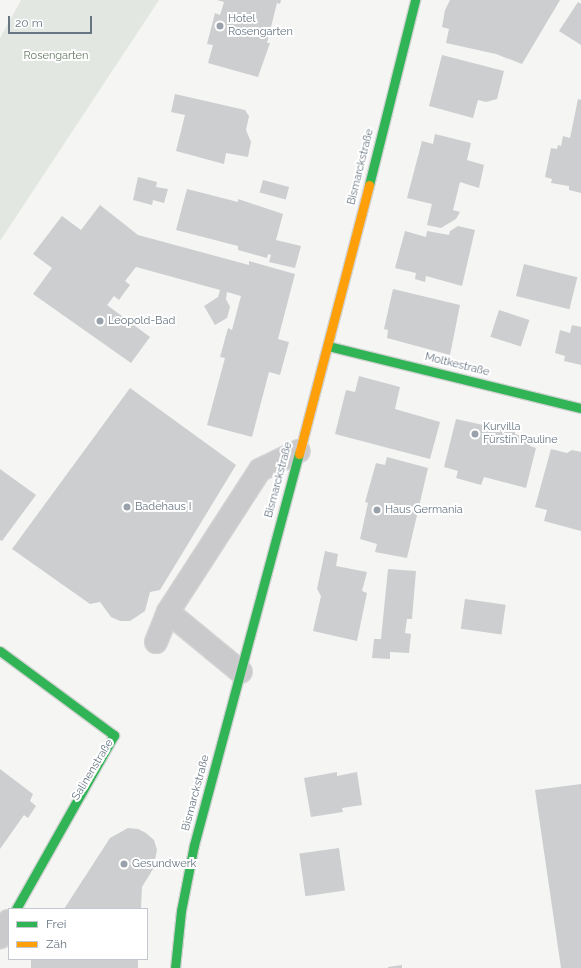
<!DOCTYPE html>
<meta charset="utf-8">
<style>
body{margin:0}
#map{position:relative;width:581px;height:968px;overflow:hidden;background:#f5f5f4;font-family:Raleway,sans-serif}
div>[style]{position:absolute}
.green>*{inset:0;background:#e3e7e2}
.building>*{inset:0;background:#cccecf;transform-origin:0 0}
.roads{filter:drop-shadow(1px 0 #d2d3d3) drop-shadow(-1px 0 #d2d3d3) drop-shadow(0 1px #d2d3d3) drop-shadow(0 -1px #d2d3d3)}
.street>*{height:22px;margin:-11px;padding:0 11px;transform-origin:11px;border-radius:11px;background:#cacacc}
.fast>*{height:9px;margin:-4.5px;padding:0 4.5px;transform-origin:4.5px;border-radius:4.5px;background:#30b455}
.slow>*{height:9px;margin:-4.5px;padding:0 4.5px;transform-origin:4.5px;border-radius:4.5px;background:#ff9f0a}
.dots>*{width:11px;height:11px;translate:-50% -50%;box-sizing:border-box;border:2px solid #fff;border-radius:50%}
span{translate:-50% -50%;white-space:nowrap;text-align:center;line-height:1.15;-webkit-text-stroke:4px #fff;paint-order:stroke}
.poi-label{font-size:11px;color:#677582}
.left{translate:0 -50%;text-align:left}
.park-label{font-size:11px;color:#687a65}
.street-label{font-size:11px;color:#677582}
.legend{position:absolute;left:8px;top:908px;width:140px;height:52px;box-sizing:border-box;background:#fff;border:1px solid #c2c8cd;margin:0;padding:5px 7px;list-style:none;font-size:12px;color:#677582}
.legend li{display:flex;align-items:center;gap:8px;height:20px}
.legend b{width:20px;border:1px solid #c2c8cd}
.scale{position:absolute;left:8px;top:16px;width:84px;height:18px;box-sizing:border-box;border:2px solid #677582;border-top:0;padding-left:5px;font-size:12px;line-height:14px;white-space:nowrap;color:#677582;-webkit-text-stroke:3px #fff;paint-order:stroke}
</style>
<div id="map">
<div class="green">
<i style="clip-path:polygon(21px 0,159px 0,0 241px,0 38px)"></i>
</div>
<div class="building">
<i style="clip-path:polygon(217px 0,281px 0,280px 4px,277px 3px,267px 43px,270px 43px,258px 77px,208px 63px,213px 45px,207px 44px,215px 13px,220px 15px,224px 2px)"></i>
<i style="clip-path:polygon(450px 0,560px 0,522px 64px,496px 54px,446px 43px,449px 29px,442px 27px,445px 10px)"></i>
<i style="clip-path:polygon(578px 2px,581px 4px,581px 45px,559px 31px)"></i>
<i style="clip-path:polygon(442px 55px,504px 71px,497px 99px,486px 102px,478px 100px,473px 118px,429px 106px)"></i>
<i style="clip-path:polygon(175px 94px,245px 110px,249px 116px,246px 130px,251px 142px,248px 157px,226px 153px,224px 164px,176px 151px,185px 115px,171px 112px)"></i>
<i style="clip-path:polygon(578px 99px,581px 100px,581px 193px,569px 190px,569px 186px,551px 183px,552px 179px,545px 177px,551px 148px,557px 149px,558px 145px,561px 146px,563px 136px,570px 138px)"></i>
<i style="clip-path:polygon(435px 134px,471px 143px,467px 160px,484px 165px,479px 188px,460px 182px,453px 210px,460px 212px,456px 219px,441px 228px,427px 225px,432px 204px,407px 198px,422px 141px,433px 144px)"></i>
<i style="clip-path:polygon(138px 177px,157px 182px,156px 187px,168px 189px,164px 203px,153px 200px,152px 205px,133px 200px)"></i>
<i style="left:263px;top:180px;width:27px;height:13px;rotate:15deg"></i>
<i style="clip-path:polygon(187px 189px,238px 202px,238px 199px,283px 214px,276px 240px,301px 246px,295px 268px,269px 262px,271px 255px,268px 254px,267px 258px,238px 250px,238px 246px,176px 230px)"></i>
<i style="clip-path:polygon(100px 205px,138px 235px,249px 265px,249px 261px,295px 274px,278px 339px,289px 342px,280px 375px,269px 372px,252px 437px,207px 425px,225px 358px,220px 357px,228px 328px,232px 330px,241px 296px,227px 292px,226px 299px,230px 307px,227px 318px,215px 325px,204px 306px,218px 297px,220px 290px,136px 267px,125px 281px,130px 285px,119px 300px,114px 296px,107px 305px,150px 337px,131px 363px,33px 294px,52px 268px,33px 254px,62px 216px,81px 230px)"></i>
<i style="clip-path:polygon(458px 226px,475px 230px,462px 286px,426px 276px,425px 282px,415px 279px,416px 273px,395px 268px,405px 231px,426px 237px,427px 231px,449px 235px,450px 231px)"></i>
<i style="left:524px;top:264px;width:55px;height:33px;rotate:14deg"></i>
<i style="clip-path:polygon(393px 289px,460px 305px,450px 355px,387px 338px,388px 330px,384px 329px)"></i>
<i style="left:499px;top:310px;width:32px;height:28px;rotate:18deg"></i>
<i style="clip-path:polygon(572px 325px,581px 327px,581px 365px,564px 361px,565px 356px,555px 353px,560px 330px,570px 333px)"></i>
<i style="clip-path:polygon(359px 376px,400px 387px,395px 409px,440px 422px,430px 459px,335px 434px,346px 390px,355px 392px)"></i>
<i style="clip-path:polygon(130px 388px,236px 465px,160px 590px,150px 592px,145px 611px,130px 621px,120px 621px,111px 617px,100px 602px,90px 604px,12px 549px)"></i>
<i style="clip-path:polygon(456px 419px,515px 432px,515px 434px,532px 439px,530px 446px,536px 448px,526px 488px,484px 477px,481px 485px,456px 478px,458px 471px,444px 467px)"></i>
<i style="clip-path:polygon(551px 449px,567px 453px,572px 450px,581px 452px,581px 531px,544px 521px,547px 510px,535px 507px)"></i>
<i style="clip-path:polygon(387px 457px,428px 468px,407px 558px,375px 552px,377px 544px,360px 539px,368px 503px,365px 502px,376px 463px,385px 465px)"></i>
<i style="clip-path:polygon(0 469px,36px 495px,2px 541px,0 540px)"></i>
<i style="clip-path:polygon(325px 551px,338px 554px,336px 566px,367px 572px,362px 591px,367px 593px,357px 641px,313px 631px,321px 596px,317px 589px)"></i>
<i style="clip-path:polygon(388px 569px,416px 571px,412px 619px,407px 619px,405px 633px,411px 634px,409px 653px,390px 652px,390px 659px,372px 658px,374px 639px,381px 639px)"></i>
<i style="left:465px;top:599px;width:41px;height:30px;rotate:8deg"></i>
<i style="clip-path:polygon(0 769px,33px 794px,30px 801px,36px 806px,28px 818px,24px 815px,0 849px)"></i>
<i style="clip-path:polygon(337px 772px,337px 776px,357px 772px,362px 805px,342px 808px,343px 812px,311px 817px,304px 778px)"></i>
<i style="clip-path:polygon(581px 784px,581px 968px,561px 968px,535px 790px)"></i>
<i style="clip-path:polygon(128px 828px,138px 829px,146px 833px,154px 840px,157px 850px,153px 869px,142px 887px,141px 909px,64px 909px,110px 838px)"></i>
<i style="left:339px;top:848px;width:43px;height:40px;rotate:82deg"></i>
<i style="left:31px;top:959px;width:107px;height:11px"></i>
<i style="clip-path:polygon(402px 965px,402px 968px,388px 968px,388px 967px)"></i>
</div>
<div class="roads">
<div class="street">
<i style="left:168px;top:612px;width:94px;rotate:39.4deg"></i>
<i style="left:156px;top:642px;width:32px;rotate:-68deg"></i>
<i style="left:168px;top:612px;width:169px;rotate:-57.1deg"></i>
<i style="left:260px;top:470px;width:43px;rotate:-26deg"></i>
<i style="left:0;top:937px;width:18px;rotate:-61deg"></i>
</div>
<div class="fast">
<i style="left:369px;top:185px;width:191px;rotate:-76deg"></i>
<i style="left:328px;top:346px;width:260px;rotate:13.8deg"></i>
<i style="left:0;top:651px;width:142px;rotate:36.4deg"></i>
<i style="left:114px;top:735px;width:200px;rotate:119.4deg"></i>
<i style="left:175px;top:968px;width:57px;rotate:-84deg"></i>
<i style="left:181px;top:911px;width:67px;rotate:-78.9deg"></i>
<i style="left:194px;top:845px;width:405px;rotate:-75deg"></i>
</div>
<div class="slow">
<i style="left:299px;top:454px;width:278px;rotate:-75.4deg"></i>
</div>
</div>
<div class="dots">
<i style="left:220px;top:26px;background:#99a2aa"></i>
<i style="left:100px;top:321px;background:#99a2aa"></i>
<i style="left:475px;top:434px;background:#99a2aa"></i>
<i style="left:127px;top:507px;background:#99a2aa"></i>
<i style="left:377px;top:510px;background:#99a2aa"></i>
<i style="left:124px;top:864px;background:#99a2aa"></i>
</div>
<div class="poi-label">
<span class="left" style="left:228px;top:26px">Hotel<br>Rosengarten</span>
<span class="left" style="left:108px;top:321px">Leopold-Bad</span>
<span class="left" style="left:483px;top:434px">Kurvilla<br>Fürstin Pauline</span>
<span class="left" style="left:135px;top:507px">Badehaus I</span>
<span class="left" style="left:385px;top:510px">Haus Germania</span>
<span class="left" style="left:132px;top:864px">Gesundwerk</span>
</div>
<div class="park-label">
<span style="left:56px;top:56px">Rosengarten</span>
</div>
<div class="street-label">
<span style="left:361px;top:167px;rotate:-76deg">Bismarckstraße</span>
<span style="left:457px;top:365px;rotate:14deg">Moltkestraße</span>
<span style="left:279px;top:480px;rotate:-75deg">Bismarckstraße</span>
<span style="left:93px;top:770px;rotate:-59deg">Salinenstraße</span>
<span style="left:196px;top:793px;rotate:-75deg">Bismarckstraße</span>
</div>
<ul class="legend">
<li><b style="height:5px;background:#30b455"></b>Frei</li>
<li><b style="height:5px;background:#ff9f0a"></b>Zäh</li>
</ul>
<div class="scale">20 m</div>
</div>
